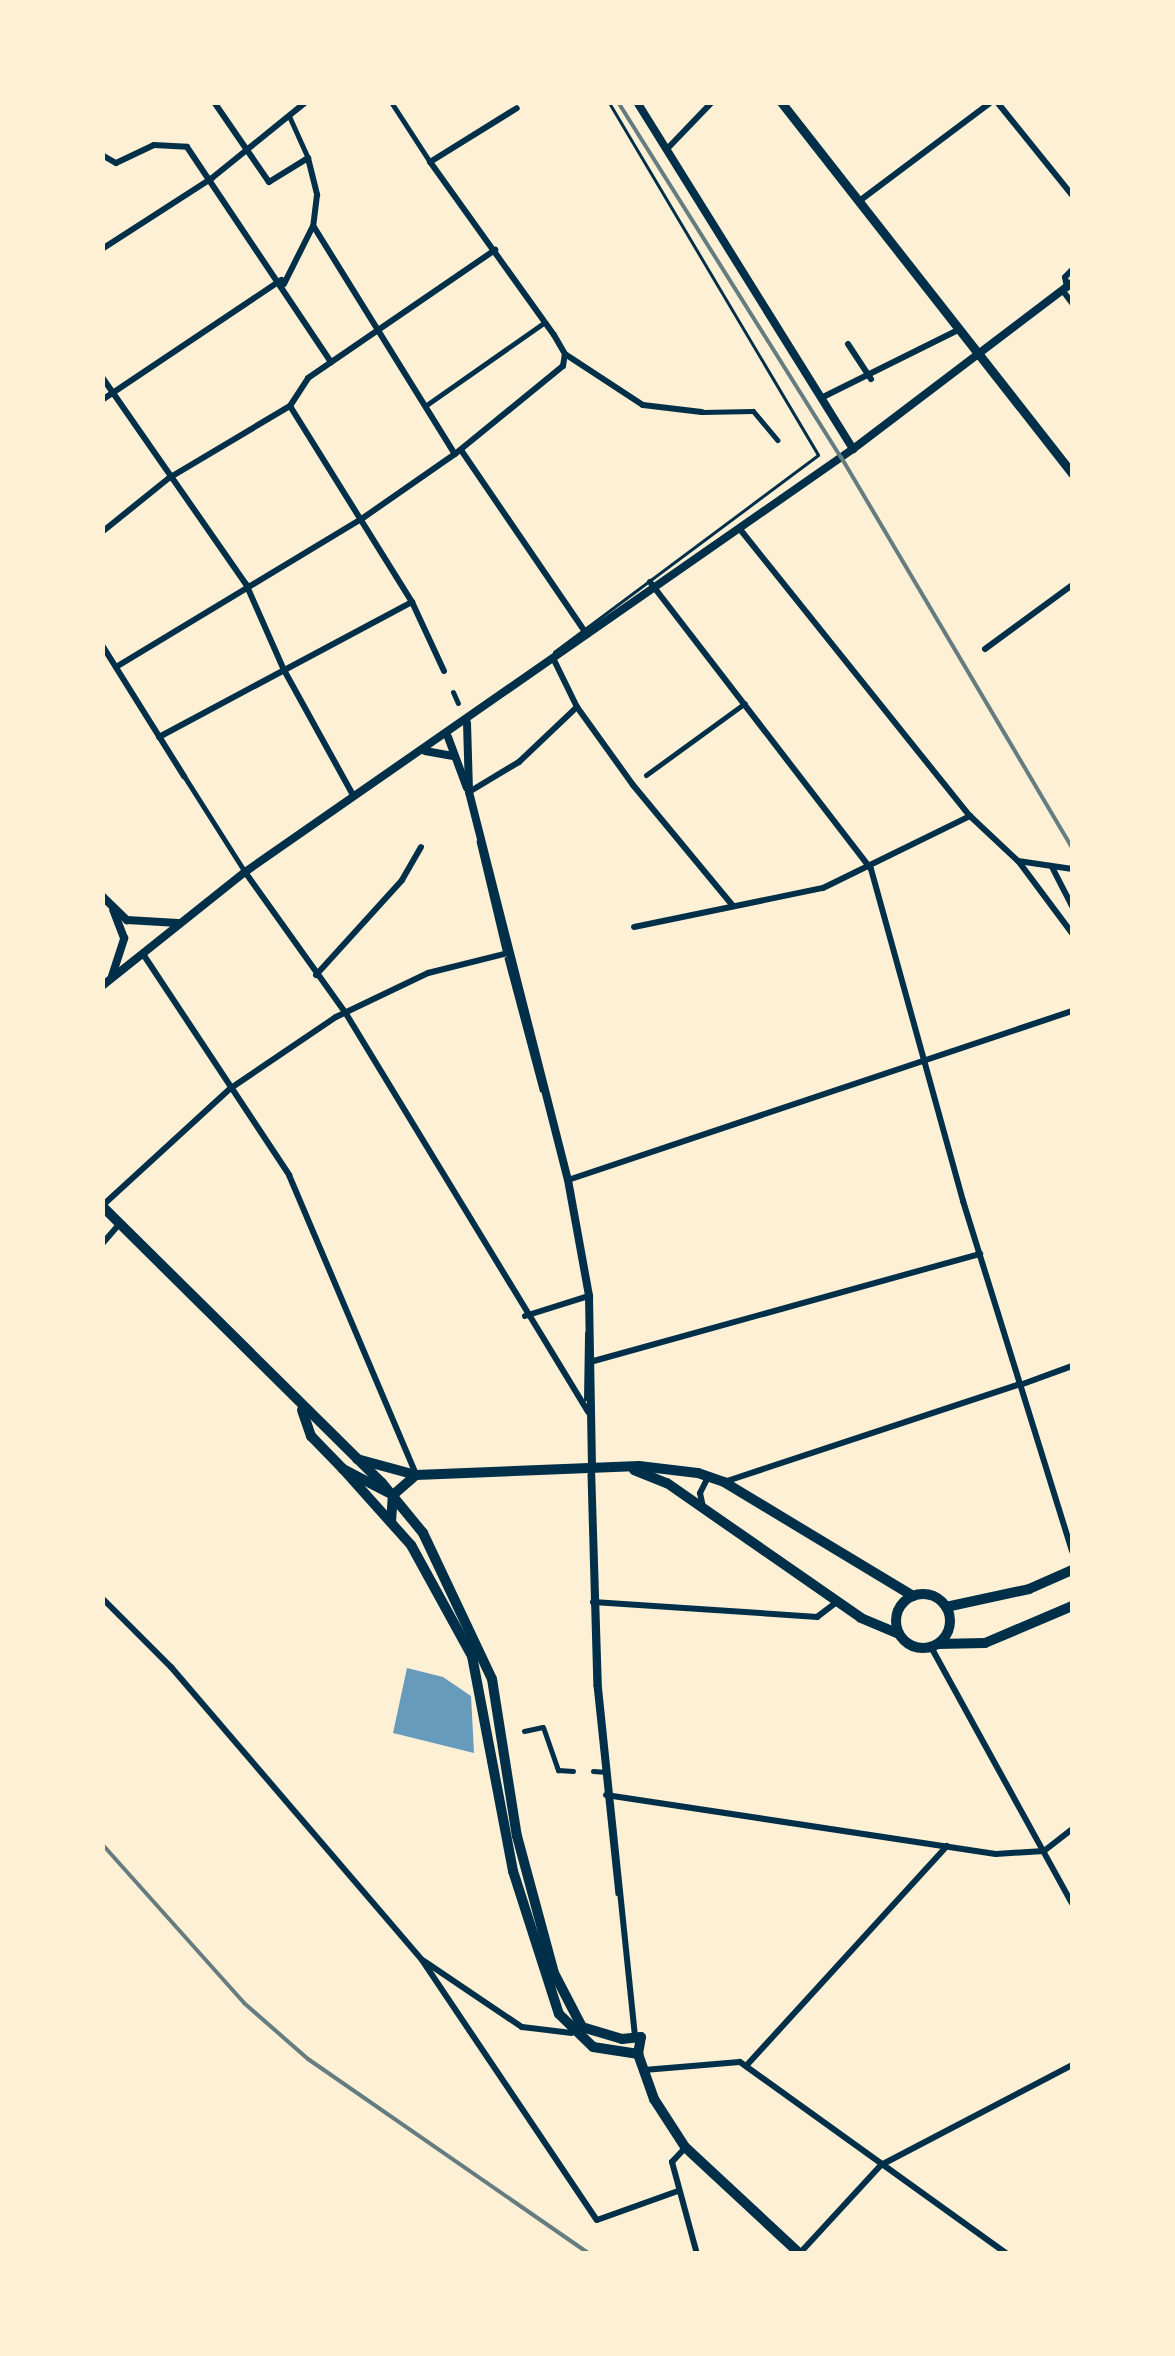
<!DOCTYPE html>
<style>
body{margin:0}
#map{position:relative;width:1175px;height:2356px;overflow:hidden;background:#fdf0d5;font-family:Overpass,sans-serif}
div>[style]{position:absolute}
.water>*{inset:0;background:#669bbc}
.service>*{height:2.5px;margin:-1.25px;padding:0 1.25px;transform-origin:1.25px;border-radius:1.25px;background:#003049}
.pedestrian>*{height:5px;margin:-2.5px;padding:0 2.5px;transform-origin:2.5px;border-radius:2.5px;background:#003049}
.minor>*{height:6px;margin:-3px;padding:0 3px;transform-origin:3px;border-radius:3px;background:#003049}
.tertiary>*{height:8px;margin:-4px;padding:0 4px;transform-origin:4px;border-radius:4px;background:#003049}
.secondary>*{height:9px;margin:-4.5px;padding:0 4.5px;transform-origin:4.5px;border-radius:4.5px;background:#003049}
.primary>*{height:10px;margin:-5px;padding:0 5px;transform-origin:5px;border-radius:5px;background:#003049}
.primary>.ring{margin:-5px;padding:0;box-sizing:content-box;background:none;border:10px solid #003049;border-radius:50%}
.rail>*{height:4px;margin:-2px;padding:0 2px;transform-origin:2px;border-radius:2px;background:#657d81}
span{translate:-50% -50%;white-space:nowrap;text-align:center;line-height:1.15;-webkit-text-stroke:9px #fdf0d5;paint-order:stroke}
.frame{position:absolute;inset:0;border:105px solid #fdf0d5;pointer-events:none}
</style>
<div id="map">
<div class="water">
<i style="clip-path:polygon(407px 1668px,443px 1677px,471px 1696px,474px 1753px,393px 1733px)"></i>
</div>
<div class="service">
<i style="left:554px;top:652px;width:329px;rotate:-36.7deg"></i>
<i style="left:818px;top:455px;width:411px;rotate:-120.7deg"></i>
<i style="left:478px;top:841px;width:112px;rotate:76.6deg"></i>
<i style="left:506px;top:958px;width:137px;rotate:75.1deg"></i>
<i style="left:585px;top:1400px;width:67px;rotate:-89.1deg"></i>
<i style="left:589px;top:1474px;width:211px;rotate:88.4deg"></i>
<i style="left:595px;top:1685px;width:210px;rotate:84deg"></i>
</div>
<div class="pedestrian">
<i style="left:391px;top:102px;width:72px;rotate:57deg"></i>
<i style="left:289px;top:116px;width:46px;rotate:65.7deg"></i>
<i style="left:425px;top:406px;width:146px;rotate:-35deg"></i>
<i style="left:702px;top:412px;width:51px;rotate:-1.1deg"></i>
<i style="left:753px;top:411px;width:38px;rotate:50deg"></i>
<i style="left:453px;top:692px;width:12px;rotate:66deg"></i>
<i style="left:646px;top:775px;width:122px;rotate:-36deg"></i>
<i style="left:184px;top:776px;width:114px;rotate:57.6deg"></i>
<i style="left:524px;top:1731px;width:19px;rotate:-12deg"></i>
<i style="left:543px;top:1727px;width:46px;rotate:70.8deg"></i>
<i style="left:558px;top:1770px;width:15px;rotate:4deg"></i>
<i style="left:593px;top:1771px;width:14px;rotate:4deg"></i>
</div>
<div class="minor">
<i style="left:214px;top:102px;width:97px;rotate:55.5deg"></i>
<i style="left:269px;top:182px;width:46px;rotate:-31.6deg"></i>
<i style="left:308px;top:158px;width:38px;rotate:76deg"></i>
<i style="left:317px;top:195px;width:31px;rotate:97deg"></i>
<i style="left:313px;top:226px;width:65px;rotate:116.6deg"></i>
<i style="left:997px;top:102px;width:119px;rotate:51.1deg"></i>
<i style="left:667px;top:149px;width:65px;rotate:-46.2deg"></i>
<i style="left:102px;top:155px;width:16px;rotate:30deg"></i>
<i style="left:116px;top:163px;width:42px;rotate:-25.3deg"></i>
<i style="left:154px;top:145px;width:33px;rotate:3deg"></i>
<i style="left:187px;top:147px;width:259px;rotate:56.2deg"></i>
<i style="left:858px;top:202px;width:166px;rotate:-36.9deg"></i>
<i style="left:314px;top:227px;width:267px;rotate:58.2deg"></i>
<i style="left:102px;top:249px;width:131px;rotate:-32.8deg"></i>
<i style="left:212px;top:178px;width:121px;rotate:-39deg"></i>
<i style="left:1067px;top:288px;width:11px;rotate:-100deg"></i>
<i style="left:1065px;top:277px;width:10px;rotate:-45deg"></i>
<i style="left:1063px;top:291px;width:15px;rotate:53deg"></i>
<i style="left:848px;top:344px;width:42px;rotate:56.7deg"></i>
<i style="left:565px;top:354px;width:93px;rotate:33.2deg"></i>
<i style="left:643px;top:405px;width:59px;rotate:6.8deg"></i>
<i style="left:102px;top:377px;width:252px;rotate:55.2deg"></i>
<i style="left:246px;top:584px;width:94px;rotate:66.2deg"></i>
<i style="left:284px;top:670px;width:143px;rotate:61.1deg"></i>
<i style="left:821px;top:398px;width:153px;rotate:-26.4deg"></i>
<i style="left:102px;top:400px;width:216px;rotate:-33.8deg"></i>
<i style="left:290px;top:406px;width:231px;rotate:58.1deg"></i>
<i style="left:412px;top:602px;width:76px;rotate:65.1deg"></i>
<i style="left:461px;top:450px;width:224px;rotate:55.7deg"></i>
<i style="left:739px;top:528px;width:369px;rotate:51.3deg"></i>
<i style="left:970px;top:816px;width:66px;rotate:43.2deg"></i>
<i style="left:1018px;top:861px;width:55px;rotate:8.4deg"></i>
<i style="left:102px;top:532px;width:86px;rotate:-38.9deg"></i>
<i style="left:169px;top:478px;width:141px;rotate:-30.8deg"></i>
<i style="left:290px;top:406px;width:33px;rotate:-57deg"></i>
<i style="left:308px;top:378px;width:227px;rotate:-34.4deg"></i>
<i style="left:650px;top:582px;width:362px;rotate:52.4deg"></i>
<i style="left:871px;top:869px;width:345px;rotate:74.5deg"></i>
<i style="left:963px;top:1201px;width:367px;rotate:72.7deg"></i>
<i style="left:102px;top:645px;width:155px;rotate:58deg"></i>
<i style="left:985px;top:649px;width:108px;rotate:-36.3deg"></i>
<i style="left:554px;top:660px;width:52px;rotate:63.9deg"></i>
<i style="left:577px;top:707px;width:96px;rotate:54.3deg"></i>
<i style="left:633px;top:785px;width:157px;rotate:50.4deg"></i>
<i style="left:116px;top:667px;width:285px;rotate:-31.1deg"></i>
<i style="left:360px;top:520px;width:116px;rotate:-34.8deg"></i>
<i style="left:455px;top:454px;width:139px;rotate:-39.2deg"></i>
<i style="left:563px;top:366px;width:12px;rotate:-81deg"></i>
<i style="left:565px;top:354px;width:22px;rotate:-120deg"></i>
<i style="left:554px;top:335px;width:213px;rotate:-125.6deg"></i>
<i style="left:430px;top:162px;width:102px;rotate:-31.8deg"></i>
<i style="left:159px;top:737px;width:287px;rotate:-28.1deg"></i>
<i style="left:469px;top:792px;width:58px;rotate:-31deg"></i>
<i style="left:519px;top:762px;width:80px;rotate:-43.5deg"></i>
<i style="left:1019px;top:862px;width:89px;rotate:53.3deg"></i>
<i style="left:1053px;top:869px;width:42px;rotate:62.8deg"></i>
<i style="left:245px;top:872px;width:172px;rotate:54.5deg"></i>
<i style="left:345px;top:1012px;width:468px;rotate:58.7deg"></i>
<i style="left:634px;top:927px;width:193px;rotate:-11.7deg"></i>
<i style="left:823px;top:888px;width:164px;rotate:-26.1deg"></i>
<i style="left:143px;top:954px;width:265px;rotate:56.5deg"></i>
<i style="left:289px;top:1175px;width:325px;rotate:67deg"></i>
<i style="left:316px;top:975px;width:128px;rotate:-47.8deg"></i>
<i style="left:402px;top:880px;width:38px;rotate:-60deg"></i>
<i style="left:568px;top:1180px;width:532px;rotate:-18.54deg"></i>
<i style="left:102px;top:1206px;width:175px;rotate:-42.5deg"></i>
<i style="left:231px;top:1088px;width:127px;rotate:-34.1deg"></i>
<i style="left:336px;top:1017px;width:102px;rotate:-25.6deg"></i>
<i style="left:428px;top:973px;width:82px;rotate:-14deg"></i>
<i style="left:102px;top:1244px;width:28px;rotate:-49deg"></i>
<i style="left:525px;top:1316px;width:67px;rotate:-17.4deg"></i>
<i style="left:590px;top:1362px;width:405px;rotate:-15.5deg"></i>
<i style="left:1020px;top:1385px;width:55px;rotate:-20.1deg"></i>
<i style="left:592px;top:1468px;width:220px;rotate:88.2deg"></i>
<i style="left:599px;top:1688px;width:348px;rotate:84.1deg"></i>
<i style="left:724px;top:1482px;width:312px;rotate:-18.3deg"></i>
<i style="left:703px;top:1507px;width:14px;rotate:-102deg"></i>
<i style="left:700px;top:1493px;width:18px;rotate:-63deg"></i>
<i style="left:102px;top:1598px;width:98px;rotate:45deg"></i>
<i style="left:171px;top:1667px;width:386px;rotate:49.4deg"></i>
<i style="left:422px;top:1960px;width:313px;rotate:56.1deg"></i>
<i style="left:597px;top:2220px;width:86px;rotate:-19.7deg"></i>
<i style="left:593px;top:1602px;width:225px;rotate:3.8deg"></i>
<i style="left:817px;top:1617px;width:25px;rotate:-37deg"></i>
<i style="left:931px;top:1647px;width:292px;rotate:61.2deg"></i>
<i style="left:606px;top:1795px;width:394px;rotate:8.6deg"></i>
<i style="left:996px;top:1854px;width:48px;rotate:-3.6deg"></i>
<i style="left:1044px;top:1851px;width:36px;rotate:-38deg"></i>
<i style="left:424px;top:1961px;width:118px;rotate:34deg"></i>
<i style="left:522px;top:2027px;width:50px;rotate:6.8deg"></i>
<i style="left:746px;top:2066px;width:298px;rotate:-47.6deg"></i>
<i style="left:644px;top:2070px;width:96px;rotate:-4.8deg"></i>
<i style="left:740px;top:2062px;width:329px;rotate:35.7deg"></i>
<i style="left:685px;top:2148px;width:19px;rotate:133deg"></i>
<i style="left:672px;top:2162px;width:95px;rotate:74.8deg"></i>
<i style="left:800px;top:2253px;width:120px;rotate:-47.4deg"></i>
<i style="left:881px;top:2165px;width:216px;rotate:-27.6deg"></i>
</div>
<div class="tertiary">
<i style="left:637px;top:102px;width:409px;rotate:58.1deg"></i>
<i style="left:467px;top:723px;width:69px;rotate:88.3deg"></i>
<i style="left:469px;top:792px;width:400px;rotate:75.7deg"></i>
<i style="left:568px;top:1180px;width:118px;rotate:79.7deg"></i>
<i style="left:589px;top:1296px;width:172px;rotate:89deg"></i>
<i style="left:448px;top:737px;width:54px;rotate:69.6deg"></i>
<i style="left:425px;top:751px;width:27px;rotate:10deg"></i>
<i style="left:102px;top:896px;width:35px;rotate:44deg"></i>
<i style="left:127px;top:920px;width:51px;rotate:3.4deg"></i>
<i style="left:112px;top:976px;width:40px;rotate:-72deg"></i>
<i style="left:124px;top:938px;width:30px;rotate:-111deg"></i>
<i style="left:102px;top:986px;width:183px;rotate:-38.6deg"></i>
<i style="left:245px;top:872px;width:741px;rotate:-34.83deg"></i>
<i style="left:853px;top:449px;width:275px;rotate:-37.2deg"></i>
</div>
<div class="secondary">
<i style="left:781px;top:102px;width:472px;rotate:51.9deg"></i>
</div>
<div class="primary">
<i style="left:102px;top:1206px;width:394px;rotate:44.7deg"></i>
<i style="left:382px;top:1483px;width:65px;rotate:50.6deg"></i>
<i style="left:423px;top:1533px;width:161px;rotate:64.7deg"></i>
<i style="left:492px;top:1679px;width:159px;rotate:81deg"></i>
<i style="left:517px;top:1836px;width:142px;rotate:74.9deg"></i>
<i style="left:554px;top:1973px;width:61px;rotate:62.6deg"></i>
<i style="left:582px;top:2027px;width:42px;rotate:16.7deg"></i>
<i style="left:302px;top:1410px;width:28px;rotate:71deg"></i>
<i style="left:311px;top:1436px;width:46px;rotate:45.9deg"></i>
<i style="left:343px;top:1469px;width:50px;rotate:27.6deg"></i>
<i style="left:357px;top:1459px;width:61px;rotate:15.2deg"></i>
<i style="left:416px;top:1475px;width:223px;rotate:-2.3deg"></i>
<i style="left:639px;top:1466px;width:59px;rotate:6.8deg"></i>
<i style="left:698px;top:1473px;width:28px;rotate:19deg"></i>
<i style="left:724px;top:1482px;width:221px;rotate:31.1deg"></i>
<i style="left:343px;top:1469px;width:102px;rotate:48.2deg"></i>
<i style="left:411px;top:1545px;width:127px;rotate:61.2deg"></i>
<i style="left:472px;top:1656px;width:219px;rotate:79.2deg"></i>
<i style="left:513px;top:1871px;width:150px;rotate:72.2deg"></i>
<i style="left:559px;top:2014px;width:47px;rotate:44.1deg"></i>
<i style="left:593px;top:2047px;width:46px;rotate:8.8deg"></i>
<i style="left:634px;top:1470px;width:35px;rotate:22deg"></i>
<i style="left:667px;top:1483px;width:236px;rotate:34.8deg"></i>
<i style="left:861px;top:1618px;width:41px;rotate:22.8deg"></i>
<i style="left:391px;top:1522px;width:27px;rotate:-86deg"></i>
<i style="left:393px;top:1495px;width:30px;rotate:-41deg"></i>
<i class="ring" style="left:896px;top:1594px;width:44px;height:44px"></i>
<i style="left:946px;top:1607px;width:85px;rotate:-12.2deg"></i>
<i style="left:1029px;top:1589px;width:47px;rotate:-23.8deg"></i>
<i style="left:938px;top:1644px;width:47px;rotate:-1.2deg"></i>
<i style="left:985px;top:1643px;width:95px;rotate:-23deg"></i>
<i style="left:622px;top:2039px;width:19px;rotate:-6deg"></i>
<i style="left:641px;top:2037px;width:17px;rotate:100deg"></i>
<i style="left:638px;top:2054px;width:48px;rotate:70.4deg"></i>
<i style="left:654px;top:2099px;width:57px;rotate:57.1deg"></i>
<i style="left:685px;top:2147px;width:157px;rotate:42.9deg"></i>
</div>
<div class="rail">
<i style="left:618px;top:102px;width:419px;rotate:57.9deg"></i>
<i style="left:841px;top:457px;width:454px;rotate:59.4deg"></i>
<i style="left:102px;top:1844px;width:213px;rotate:48.2deg"></i>
<i style="left:244px;top:2003px;width:85px;rotate:41.2deg"></i>
<i style="left:308px;top:2059px;width:343px;rotate:34.7deg"></i>
</div>
<div class="frame"></div>
</div>
